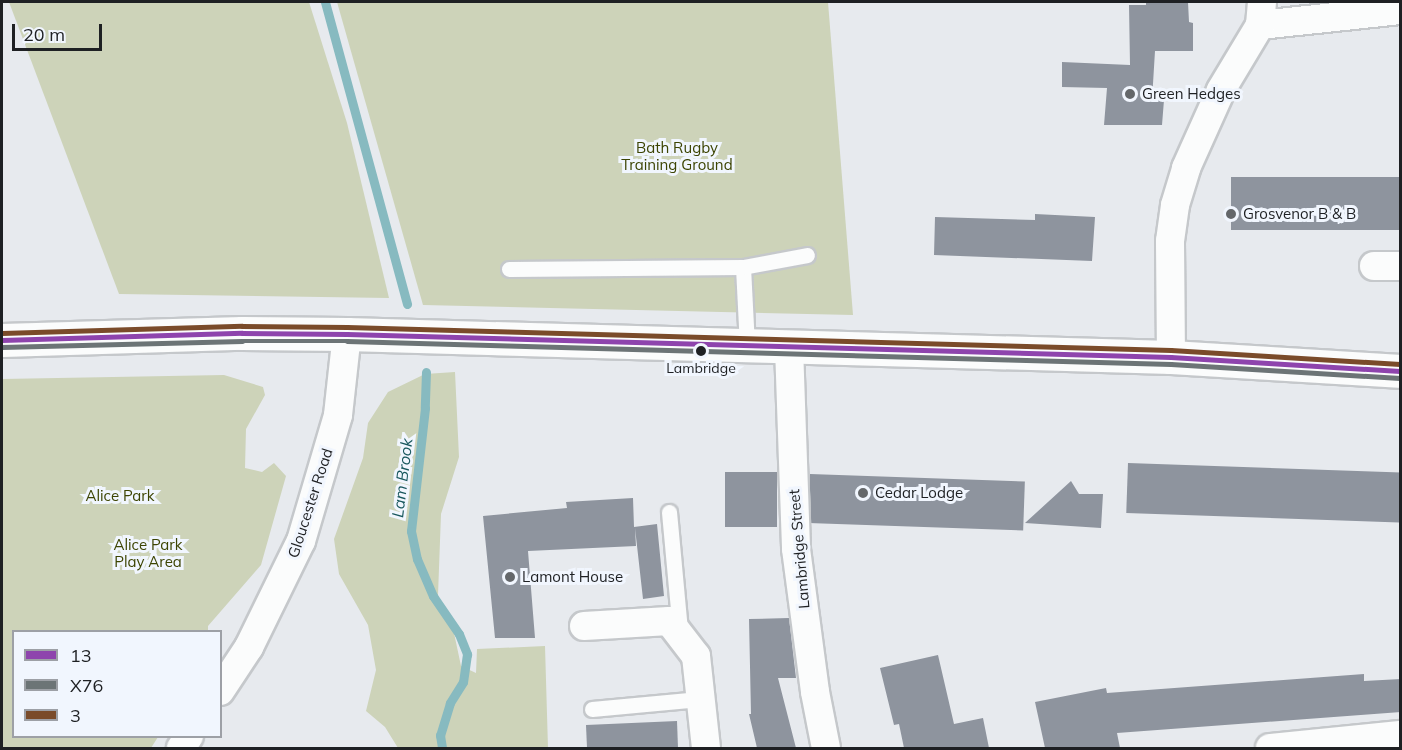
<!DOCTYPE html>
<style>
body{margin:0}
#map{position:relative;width:1402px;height:750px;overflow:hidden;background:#e7eaee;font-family:Mulish,sans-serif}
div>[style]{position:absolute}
.green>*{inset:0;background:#cdd3b9}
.stream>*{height:9px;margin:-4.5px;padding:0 4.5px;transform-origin:4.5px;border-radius:4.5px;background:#87bac0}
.building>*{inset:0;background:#8e949e;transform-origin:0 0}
.roads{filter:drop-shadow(2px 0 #c5c8cb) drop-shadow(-2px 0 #c5c8cb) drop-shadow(0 2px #c5c8cb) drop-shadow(0 -2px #c5c8cb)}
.service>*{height:15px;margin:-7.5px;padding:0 7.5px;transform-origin:7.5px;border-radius:7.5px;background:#fbfcfc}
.minor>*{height:28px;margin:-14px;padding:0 14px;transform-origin:14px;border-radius:14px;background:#fbfcfc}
.trunk>*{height:33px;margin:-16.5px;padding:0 16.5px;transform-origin:16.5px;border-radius:16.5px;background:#fbfcfc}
.bus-1>*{height:4.5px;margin:-2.25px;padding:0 2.25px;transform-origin:2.25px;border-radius:2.25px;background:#8e44ad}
.bus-2>*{height:4.5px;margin:-2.25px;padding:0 2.25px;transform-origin:2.25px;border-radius:2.25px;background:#6c7476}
.bus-3>*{height:4.5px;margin:-2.25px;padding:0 2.25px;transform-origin:2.25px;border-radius:2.25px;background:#7a4b2a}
.dots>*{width:16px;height:16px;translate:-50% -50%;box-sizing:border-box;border:3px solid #f1f6fe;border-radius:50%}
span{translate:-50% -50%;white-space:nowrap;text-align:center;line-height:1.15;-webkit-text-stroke:6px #f1f6fe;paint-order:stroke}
.bus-label{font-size:14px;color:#1e2023}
.poi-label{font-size:15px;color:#1e2023}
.left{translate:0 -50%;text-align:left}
.park-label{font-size:15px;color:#3c4402}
.street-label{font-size:15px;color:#1e2023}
.water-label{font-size:16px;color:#18575d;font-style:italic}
.frame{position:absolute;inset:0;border:3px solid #1e2023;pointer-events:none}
.legend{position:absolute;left:12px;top:630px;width:210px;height:108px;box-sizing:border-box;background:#f1f6fe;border:2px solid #9da0a6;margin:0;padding:8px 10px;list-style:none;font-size:18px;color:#1e2023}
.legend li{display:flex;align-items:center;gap:12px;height:30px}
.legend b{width:30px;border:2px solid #9da0a6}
.scale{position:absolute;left:12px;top:24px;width:90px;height:27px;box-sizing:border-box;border:3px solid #1e2023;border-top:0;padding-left:8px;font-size:18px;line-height:21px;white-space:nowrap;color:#1e2023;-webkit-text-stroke:4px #f1f6fe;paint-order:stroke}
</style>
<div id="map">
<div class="green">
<i style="clip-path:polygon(9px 2px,309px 2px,347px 123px,389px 298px,119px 294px)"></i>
<i style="clip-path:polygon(337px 2px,828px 2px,853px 315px,423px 305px)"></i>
<i style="clip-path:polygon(455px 372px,459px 457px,441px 514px,438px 595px,454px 633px,461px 666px,476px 673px,477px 649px,545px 646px,548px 748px,398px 748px,385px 727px,366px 711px,376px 670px,368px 625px,339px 574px,334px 539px,363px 458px,368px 423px,388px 392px,425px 374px)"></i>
<i style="clip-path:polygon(224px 375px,263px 387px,265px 395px,246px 429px,245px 468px,262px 472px,274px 463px,286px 476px,261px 565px,208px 626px,208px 631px,14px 632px,14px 736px,158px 737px,151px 748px,2px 748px,2px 379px)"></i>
</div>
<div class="stream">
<i style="left:325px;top:2px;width:313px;rotate:74.8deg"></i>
<i style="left:426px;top:372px;width:36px;rotate:92deg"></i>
<i style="left:425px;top:408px;width:124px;rotate:96.5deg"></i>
<i style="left:411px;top:531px;width:29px;rotate:78deg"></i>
<i style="left:417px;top:559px;width:40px;rotate:66.6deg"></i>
<i style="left:433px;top:596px;width:46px;rotate:55.6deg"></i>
<i style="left:459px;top:634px;width:22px;rotate:68deg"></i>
<i style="left:467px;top:654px;width:28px;rotate:98deg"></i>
<i style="left:463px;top:682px;width:25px;rotate:122deg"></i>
<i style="left:450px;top:703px;width:34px;rotate:107deg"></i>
<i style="left:440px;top:735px;width:13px;rotate:81deg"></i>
</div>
<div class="building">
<i style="clip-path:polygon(1146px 2px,1188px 2px,1189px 22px,1193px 23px,1193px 51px,1155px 51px,1152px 100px,1164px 100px,1162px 125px,1104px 125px,1107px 88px,1062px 87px,1062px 62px,1130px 65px,1129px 5px,1146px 5px)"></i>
<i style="left:1231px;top:177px;width:170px;height:53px"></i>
<i style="clip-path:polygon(1035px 214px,1095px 217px,1092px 261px,934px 255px,935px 217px,1035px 220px)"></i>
<i style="left:1128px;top:463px;width:273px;height:50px;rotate:2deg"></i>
<i style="left:725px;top:472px;width:52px;height:55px"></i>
<i style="left:810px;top:474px;width:215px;height:49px;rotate:2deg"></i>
<i style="clip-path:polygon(1071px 481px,1079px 494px,1103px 494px,1101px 528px,1025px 523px)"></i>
<i style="clip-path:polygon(633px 498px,634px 527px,657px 524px,664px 596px,643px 599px,635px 528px,636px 546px,528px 551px,535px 638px,495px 638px,483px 516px,567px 508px,566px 502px)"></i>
<i style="clip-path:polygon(789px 618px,796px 678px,778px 678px,796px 748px,757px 748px,749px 714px,751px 714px,749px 619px)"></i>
<i style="clip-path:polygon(938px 655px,954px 724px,983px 718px,989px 748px,904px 748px,899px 724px,894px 725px,880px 668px)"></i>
<i style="clip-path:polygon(1364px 674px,1364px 681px,1401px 679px,1401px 712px,1117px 733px,1120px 748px,1045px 748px,1035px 702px,1106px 688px,1107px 693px)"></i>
<i style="clip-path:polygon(677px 721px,678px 748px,587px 748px,586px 725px)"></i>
</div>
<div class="roads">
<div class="service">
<i style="left:743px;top:267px;width:79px;rotate:87.1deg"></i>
<i style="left:509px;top:269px;width:234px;rotate:-0.5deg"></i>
<i style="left:743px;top:267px;width:65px;rotate:-10.6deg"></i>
<i style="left:669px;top:512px;width:120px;rotate:84.7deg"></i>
<i style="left:592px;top:709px;width:108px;rotate:-5.3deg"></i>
</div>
<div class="minor">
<i style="left:1260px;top:25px;width:141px;rotate:-6.1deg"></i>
<i style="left:1374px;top:266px;width:26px"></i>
<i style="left:789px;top:347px;width:202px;rotate:88deg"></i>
<i style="left:796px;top:549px;width:144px;rotate:82.4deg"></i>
<i style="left:815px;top:692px;width:57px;rotate:78.9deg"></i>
<i style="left:1171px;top:357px;width:116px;rotate:-90.5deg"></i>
<i style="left:1170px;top:241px;width:36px;rotate:-82deg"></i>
<i style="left:1175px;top:205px;width:39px;rotate:-73deg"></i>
<i style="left:1186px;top:168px;width:85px;rotate:-65.8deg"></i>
<i style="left:1221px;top:90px;width:76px;rotate:-59deg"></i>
<i style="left:1260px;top:25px;width:23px;rotate:-85deg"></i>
<i style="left:584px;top:626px;width:85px;rotate:-3.4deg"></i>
<i style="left:669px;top:621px;width:44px;rotate:52.4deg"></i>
<i style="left:696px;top:656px;width:93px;rotate:83.8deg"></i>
<i style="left:220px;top:691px;width:53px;rotate:-56.6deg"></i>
<i style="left:249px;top:647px;width:118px;rotate:-63.9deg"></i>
<i style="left:301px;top:541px;width:131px;rotate:-73.6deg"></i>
<i style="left:338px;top:415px;width:81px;rotate:-83.7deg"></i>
<i style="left:181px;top:748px;width:14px;rotate:-56deg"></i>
<i style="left:1270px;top:748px;width:131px;rotate:-5.7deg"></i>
</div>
<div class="trunk">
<i style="left:2px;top:340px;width:240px;rotate:-1.7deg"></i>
<i style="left:242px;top:333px;width:105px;rotate:0.5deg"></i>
<i style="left:347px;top:334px;width:824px;rotate:1.6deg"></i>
<i style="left:1171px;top:357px;width:229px;rotate:3.5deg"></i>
</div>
</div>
<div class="bus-1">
<i style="left:2px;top:340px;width:240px;rotate:-1.7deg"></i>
<i style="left:242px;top:333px;width:105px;rotate:0.5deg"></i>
<i style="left:347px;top:334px;width:824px;rotate:1.6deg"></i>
<i style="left:1171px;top:357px;width:229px;rotate:3.5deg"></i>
</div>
<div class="bus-2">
<i style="left:2px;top:347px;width:240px;rotate:-1.4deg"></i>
<i style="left:242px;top:341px;width:105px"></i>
<i style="left:347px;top:341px;width:824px;rotate:1.6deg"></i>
<i style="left:1171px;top:364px;width:229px;rotate:3.5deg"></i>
</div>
<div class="bus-3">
<i style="left:2px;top:333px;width:240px;rotate:-1.7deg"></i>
<i style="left:242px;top:326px;width:105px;rotate:0.5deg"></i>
<i style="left:347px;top:327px;width:824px;rotate:1.6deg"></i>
<i style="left:1171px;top:350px;width:229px;rotate:3.5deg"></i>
</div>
<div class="dots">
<i style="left:1130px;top:94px;background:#64676a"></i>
<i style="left:1231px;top:214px;background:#64676a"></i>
<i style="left:701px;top:351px;background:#1e2023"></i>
<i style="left:863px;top:493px;background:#64676a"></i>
<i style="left:510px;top:577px;background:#64676a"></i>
</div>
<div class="bus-label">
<span style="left:701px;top:368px">Lambridge</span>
</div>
<div class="poi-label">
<span class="left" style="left:1142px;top:94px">Green Hedges</span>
<span class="left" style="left:1243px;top:214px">Grosvenor B &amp; B</span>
<span class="left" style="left:875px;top:493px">Cedar Lodge</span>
<span class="left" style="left:522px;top:577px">Lamont House</span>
</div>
<div class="park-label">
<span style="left:677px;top:156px">Bath Rugby<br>Training Ground</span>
<span style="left:120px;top:496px">Alice Park</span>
<span style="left:148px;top:553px">Alice Park<br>Play Area</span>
</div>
<div class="street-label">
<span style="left:310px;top:503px;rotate:-72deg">Gloucester Road</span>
<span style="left:799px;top:549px;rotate:-95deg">Lambridge Street</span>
</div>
<div class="water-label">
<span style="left:402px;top:478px;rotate:-83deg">Lam Brook</span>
</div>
<div class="frame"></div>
<ul class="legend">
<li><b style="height:8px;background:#8e44ad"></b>13</li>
<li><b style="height:8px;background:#6c7476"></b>X76</li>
<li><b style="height:8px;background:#7a4b2a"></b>3</li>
</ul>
<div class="scale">20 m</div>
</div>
